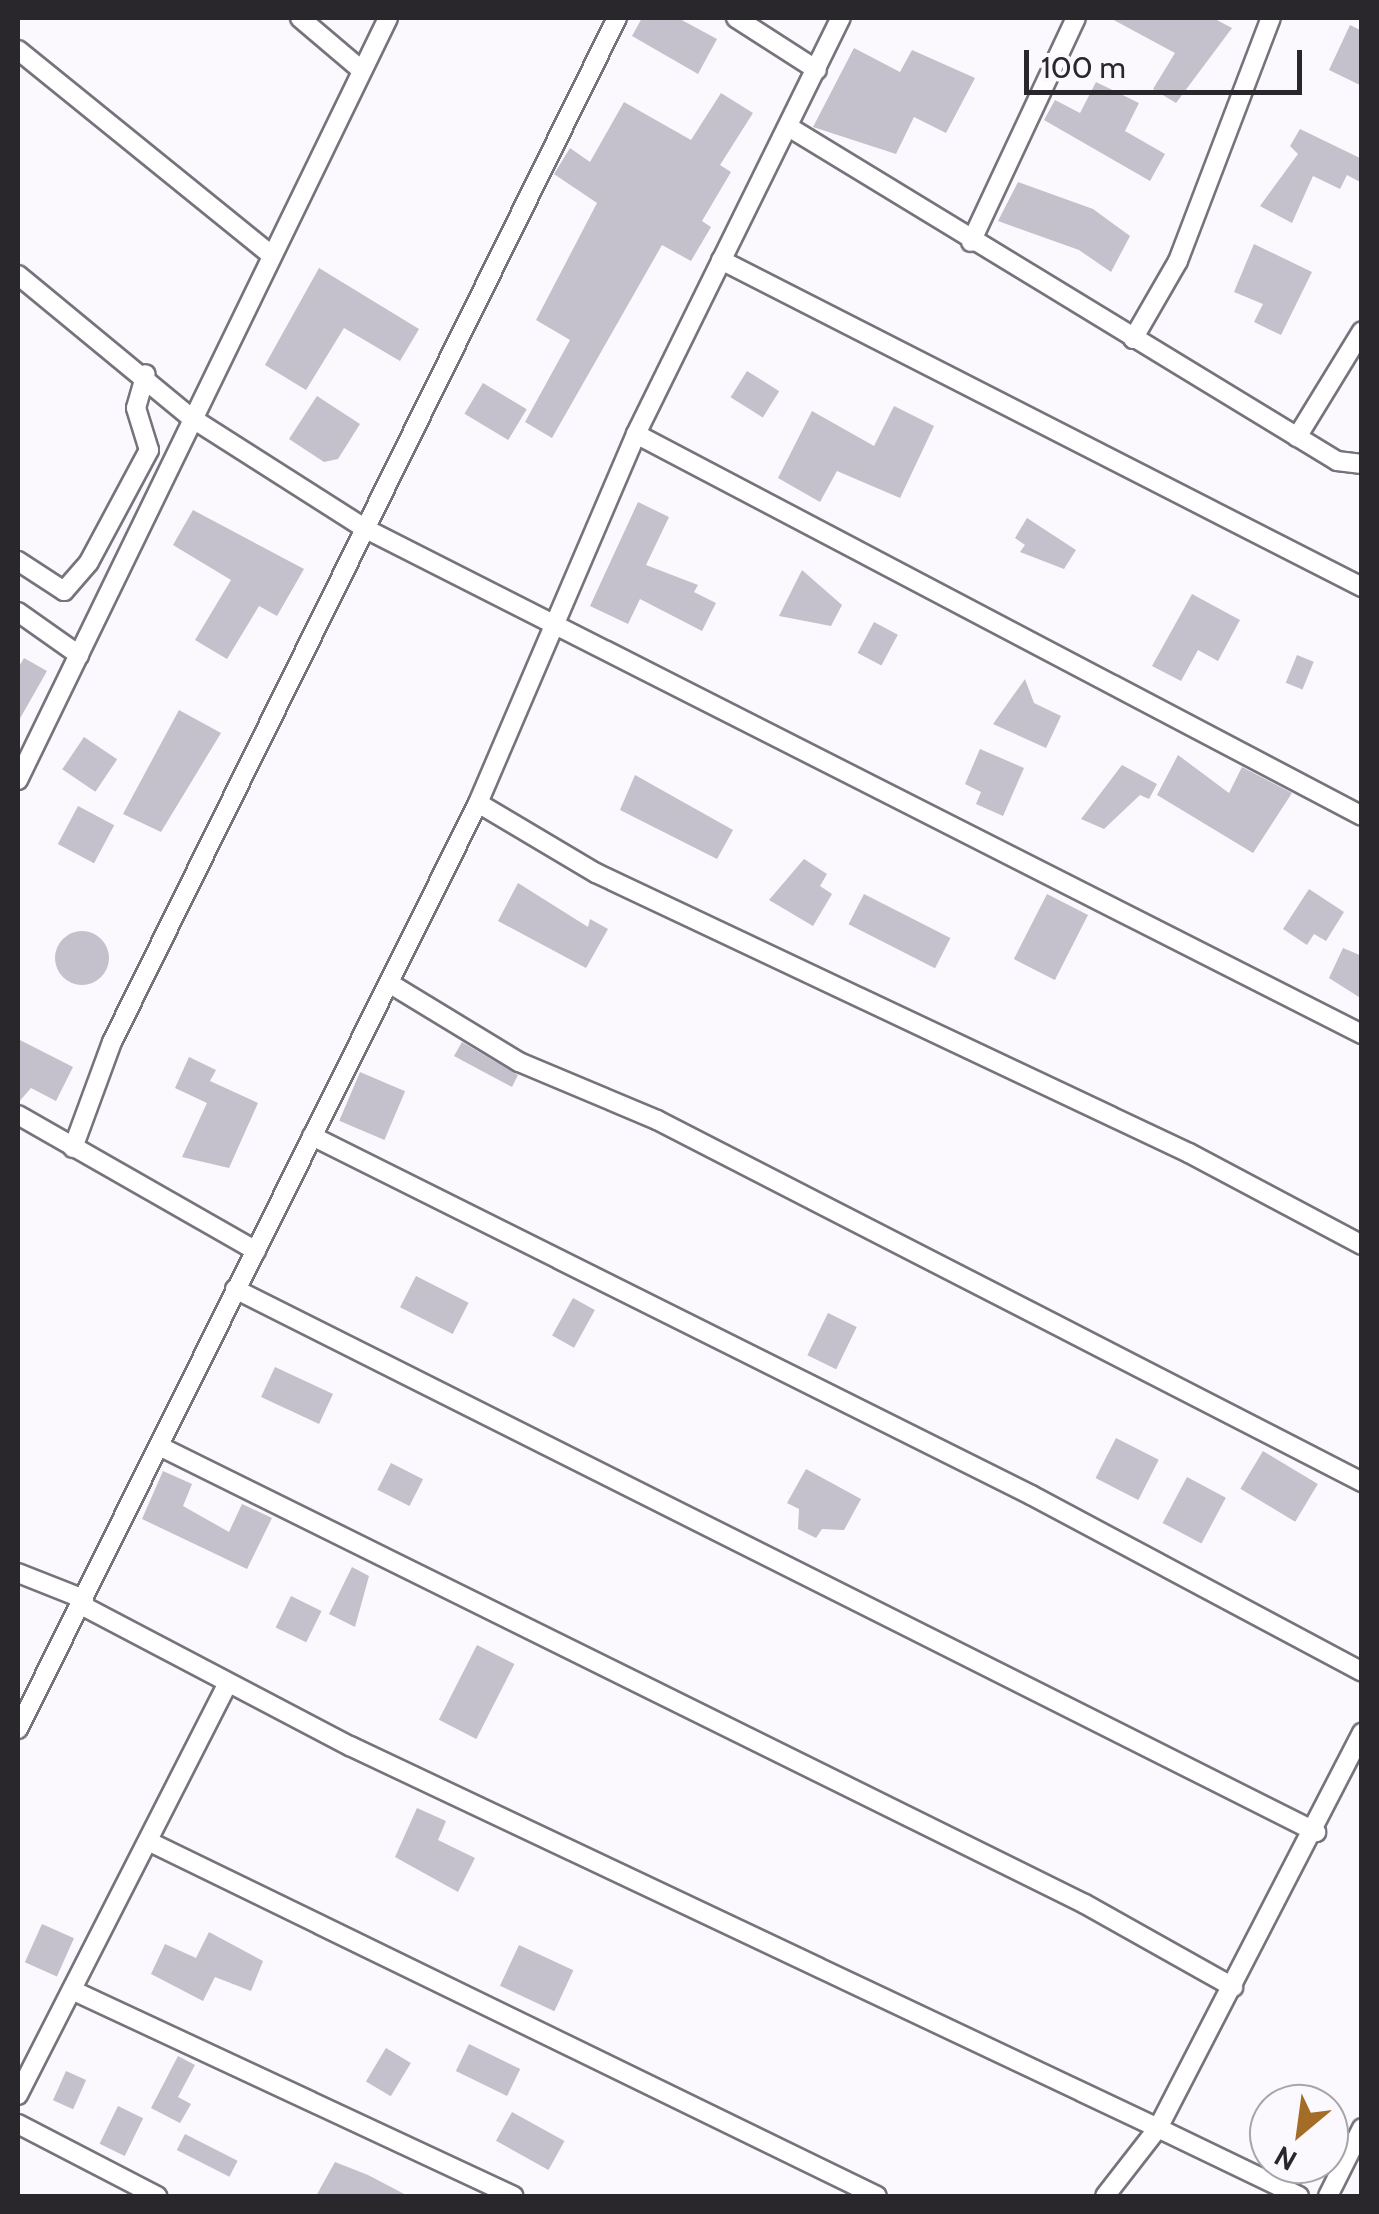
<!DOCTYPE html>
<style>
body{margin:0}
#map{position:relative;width:1379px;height:2214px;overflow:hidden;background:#fbf9fe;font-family:Cabin,sans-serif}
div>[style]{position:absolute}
.building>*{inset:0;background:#c4c0cc;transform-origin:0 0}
.round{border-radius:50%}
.roads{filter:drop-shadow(2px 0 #77737d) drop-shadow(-2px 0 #77737d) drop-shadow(0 2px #77737d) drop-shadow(0 -2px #77737d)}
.minor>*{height:18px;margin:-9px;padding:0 9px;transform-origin:9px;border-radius:9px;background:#fff}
span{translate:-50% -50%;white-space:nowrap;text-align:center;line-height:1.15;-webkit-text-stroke:8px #fbf9fe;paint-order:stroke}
.frame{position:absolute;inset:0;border:20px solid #29272b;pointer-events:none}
.north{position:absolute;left:1249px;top:2084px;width:100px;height:100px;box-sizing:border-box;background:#fbf9fe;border:2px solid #a7a5aa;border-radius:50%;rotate:209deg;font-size:28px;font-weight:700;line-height:40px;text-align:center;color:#29272b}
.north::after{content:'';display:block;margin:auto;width:35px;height:45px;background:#a36d27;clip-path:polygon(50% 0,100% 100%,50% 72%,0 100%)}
.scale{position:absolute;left:1024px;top:50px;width:278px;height:45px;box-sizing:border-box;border:5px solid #29272b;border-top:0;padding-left:12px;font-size:30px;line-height:35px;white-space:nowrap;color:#29272b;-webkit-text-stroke:8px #fbf9fe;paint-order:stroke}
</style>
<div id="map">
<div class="building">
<i style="clip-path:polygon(642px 18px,678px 18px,717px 39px,698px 74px,632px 36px)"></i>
<i style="clip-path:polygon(1110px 18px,1213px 18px,1232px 28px,1176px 103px,1153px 89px,1175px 53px)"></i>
<i style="clip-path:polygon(1350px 25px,1362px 31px,1362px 86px,1329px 70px)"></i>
<i style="clip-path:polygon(854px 48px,900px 72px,912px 50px,975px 78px,946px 133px,914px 117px,896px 154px,813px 127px)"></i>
<i style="clip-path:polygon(1096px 82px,1139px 103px,1125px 131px,1165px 154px,1150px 181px,1044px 120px,1055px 100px,1080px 113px)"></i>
<i style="clip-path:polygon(721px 93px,753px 113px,720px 165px,731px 172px,702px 221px,711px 227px,691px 261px,662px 245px,552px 438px,525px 422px,570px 340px,536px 320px,597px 203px,554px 174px,570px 148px,590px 162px,624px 102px,691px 140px)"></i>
<i style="clip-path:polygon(1300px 129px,1362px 159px,1362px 183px,1347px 175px,1340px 189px,1313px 176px,1292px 223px,1260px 206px,1298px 154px,1290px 146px)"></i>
<i style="clip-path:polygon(1018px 182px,1093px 209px,1130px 236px,1111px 272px,1079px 250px,998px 221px)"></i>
<i style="clip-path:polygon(1254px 244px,1312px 272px,1281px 335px,1254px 322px,1263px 304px,1234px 292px)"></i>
<i style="clip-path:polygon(319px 268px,419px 329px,400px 361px,344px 328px,306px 390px,265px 365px)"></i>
<i style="left:747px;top:371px;width:38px;height:31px;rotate:32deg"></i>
<i style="left:483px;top:383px;width:51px;height:36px;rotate:31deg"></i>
<i style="clip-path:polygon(317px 396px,360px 424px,338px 459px,324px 462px,289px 439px)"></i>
<i style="clip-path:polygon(894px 406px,934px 426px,900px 498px,837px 471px,820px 502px,778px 478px,812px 411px,874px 446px)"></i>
<i style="clip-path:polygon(638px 502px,669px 517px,646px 565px,698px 585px,694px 592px,716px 603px,702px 631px,640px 599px,628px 624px,590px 606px)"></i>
<i style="clip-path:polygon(193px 510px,304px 569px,277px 616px,259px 606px,227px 659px,195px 640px,231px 580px,173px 545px)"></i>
<i style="clip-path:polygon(1027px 518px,1076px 550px,1064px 569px,1020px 552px,1025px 545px,1015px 538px)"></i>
<i style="clip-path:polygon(802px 570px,842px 605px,831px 626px,779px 616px)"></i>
<i style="clip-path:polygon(1192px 594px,1240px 620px,1218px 661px,1198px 650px,1181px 681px,1152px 666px)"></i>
<i style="left:874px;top:622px;width:27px;height:35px;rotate:28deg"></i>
<i style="left:1297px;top:655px;width:18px;height:30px;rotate:22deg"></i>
<i style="clip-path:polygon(24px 658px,47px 671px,18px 722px,18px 668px)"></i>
<i style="clip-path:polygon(1025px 679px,1034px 703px,1061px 716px,1046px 748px,993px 724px)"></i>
<i style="clip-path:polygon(179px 710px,221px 733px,161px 832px,123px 814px)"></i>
<i style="left:84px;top:737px;width:40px;height:39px;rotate:34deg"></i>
<i style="clip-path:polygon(980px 749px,1024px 768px,1003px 816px,976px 804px,981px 792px,965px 784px)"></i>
<i style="clip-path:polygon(1178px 755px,1229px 793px,1242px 767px,1292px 793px,1253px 853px,1157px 795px)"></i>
<i style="clip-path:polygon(1122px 765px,1157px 784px,1149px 799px,1140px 795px,1104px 829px,1081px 819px)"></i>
<i style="clip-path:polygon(635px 775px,733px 830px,717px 859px,620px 810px)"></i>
<i style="left:78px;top:806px;width:41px;height:43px;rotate:28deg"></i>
<i style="clip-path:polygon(804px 859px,827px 874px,820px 886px,832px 894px,813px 926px,769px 900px)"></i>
<i style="clip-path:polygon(518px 883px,588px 927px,590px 919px,608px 929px,586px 968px,498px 921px)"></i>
<i style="clip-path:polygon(1309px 889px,1344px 912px,1326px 941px,1314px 934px,1307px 945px,1283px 929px)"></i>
<i style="left:864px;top:894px;width:97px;height:34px;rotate:27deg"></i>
<i style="left:1047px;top:894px;width:46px;height:73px;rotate:27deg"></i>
<i class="round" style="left:55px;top:931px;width:54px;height:54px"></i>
<i style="clip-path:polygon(1343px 948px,1362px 956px,1362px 999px,1329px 978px)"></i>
<i style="clip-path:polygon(18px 1039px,73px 1067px,56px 1101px,31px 1088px,18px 1103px)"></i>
<i style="clip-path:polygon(462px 1042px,518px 1075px,512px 1087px,454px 1056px)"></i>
<i style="clip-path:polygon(189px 1057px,216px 1070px,210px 1081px,258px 1103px,229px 1168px,182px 1157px,207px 1103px,175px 1088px)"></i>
<i style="left:360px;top:1072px;width:49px;height:53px;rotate:23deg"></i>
<i style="left:416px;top:1276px;width:59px;height:35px;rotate:27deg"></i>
<i style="left:573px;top:1298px;width:25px;height:43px;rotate:29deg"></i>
<i style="left:828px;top:1313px;width:32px;height:47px;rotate:26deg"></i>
<i style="left:275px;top:1367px;width:64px;height:33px;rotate:25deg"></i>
<i style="left:1116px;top:1438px;width:48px;height:45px;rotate:27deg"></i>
<i style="left:1263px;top:1451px;width:64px;height:44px;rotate:31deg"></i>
<i style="left:391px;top:1463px;width:36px;height:30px;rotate:27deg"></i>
<i style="clip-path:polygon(806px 1469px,861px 1499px,844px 1530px,822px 1529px,816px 1538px,798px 1529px,799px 1509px,787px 1503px)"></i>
<i style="clip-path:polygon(163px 1471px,192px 1484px,183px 1506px,229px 1532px,242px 1504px,272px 1518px,247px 1569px,142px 1519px)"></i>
<i style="left:1187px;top:1477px;width:44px;height:52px;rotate:28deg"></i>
<i style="clip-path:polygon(352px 1567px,369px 1576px,355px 1627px,329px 1614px)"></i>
<i style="left:291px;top:1596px;width:34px;height:35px;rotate:26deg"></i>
<i style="left:477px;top:1645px;width:42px;height:84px;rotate:27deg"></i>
<i style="clip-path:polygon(417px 1808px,446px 1821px,438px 1840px,475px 1858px,458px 1892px,395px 1857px)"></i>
<i style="left:42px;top:1924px;width:35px;height:42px;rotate:24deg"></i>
<i style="clip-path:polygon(209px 1932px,263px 1961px,251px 1991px,215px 1977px,203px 2001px,151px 1974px,165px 1944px,196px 1958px)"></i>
<i style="left:519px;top:1945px;width:60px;height:45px;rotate:25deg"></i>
<i style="left:469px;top:2044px;width:57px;height:30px;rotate:26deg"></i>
<i style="left:386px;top:2048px;width:29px;height:39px;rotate:31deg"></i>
<i style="clip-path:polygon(178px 2056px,195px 2065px,178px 2097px,191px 2104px,180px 2123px,151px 2108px)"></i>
<i style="left:66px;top:2071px;width:22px;height:32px;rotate:24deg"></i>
<i style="left:118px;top:2106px;width:28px;height:42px;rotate:26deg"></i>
<i style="left:512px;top:2112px;width:60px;height:33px;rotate:29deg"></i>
<i style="left:185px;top:2134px;width:59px;height:18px;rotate:27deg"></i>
<i style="clip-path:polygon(335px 2162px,368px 2175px,408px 2196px,316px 2196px)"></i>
</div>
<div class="roads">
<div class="minor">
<i style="left:300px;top:18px;width:77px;rotate:40.3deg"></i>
<i style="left:736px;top:18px;width:96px;rotate:32.7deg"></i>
<i style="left:18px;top:50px;width:324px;rotate:39deg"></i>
<i style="left:792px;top:129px;width:638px;rotate:31.35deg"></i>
<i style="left:1337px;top:461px;width:25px;rotate:7deg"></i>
<i style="left:971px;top:242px;width:247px;rotate:-64.9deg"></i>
<i style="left:721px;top:260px;width:720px;rotate:27.03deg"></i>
<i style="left:18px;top:275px;width:223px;rotate:39.5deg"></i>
<i style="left:190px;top:417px;width:209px;rotate:32.5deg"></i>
<i style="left:366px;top:529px;width:1117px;rotate:26.89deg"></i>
<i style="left:1133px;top:339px;width:90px;rotate:-60deg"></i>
<i style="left:1178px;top:261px;width:260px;rotate:-69.1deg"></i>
<i style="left:636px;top:434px;width:820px;rotate:27.75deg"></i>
<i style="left:1297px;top:437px;width:124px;rotate:-58.5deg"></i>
<i style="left:18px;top:561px;width:55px;rotate:33.1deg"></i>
<i style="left:64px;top:591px;width:38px;rotate:-49deg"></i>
<i style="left:89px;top:562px;width:127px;rotate:-61.8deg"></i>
<i style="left:149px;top:450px;width:44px;rotate:-107.2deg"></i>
<i style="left:136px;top:408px;width:35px;rotate:-74deg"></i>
<i style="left:18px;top:612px;width:75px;rotate:35.2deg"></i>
<i style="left:18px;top:780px;width:847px;rotate:-64.1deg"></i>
<i style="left:478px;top:803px;width:137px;rotate:30.7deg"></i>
<i style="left:596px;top:873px;width:656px;rotate:25.28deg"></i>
<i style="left:1189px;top:1153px;width:196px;rotate:28deg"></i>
<i style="left:389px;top:983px;width:152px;rotate:31.3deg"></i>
<i style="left:519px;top:1062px;width:150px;rotate:22.8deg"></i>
<i style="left:657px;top:1120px;width:793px;rotate:27.18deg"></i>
<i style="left:18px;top:1115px;width:274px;rotate:29.7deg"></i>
<i style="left:312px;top:1136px;width:804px;rotate:26.53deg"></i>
<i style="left:1031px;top:1495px;width:375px;rotate:28.1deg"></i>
<i style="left:73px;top:1148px;width:113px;rotate:-69.8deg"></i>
<i style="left:112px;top:1042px;width:1142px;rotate:-63.75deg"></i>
<i style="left:235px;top:1289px;width:1210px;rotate:26.67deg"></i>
<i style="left:159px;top:1446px;width:1033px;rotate:26.32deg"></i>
<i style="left:1085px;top:1904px;width:170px;rotate:29.3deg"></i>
<i style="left:18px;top:1573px;width:71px;rotate:21.5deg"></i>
<i style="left:84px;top:1599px;width:7px;rotate:117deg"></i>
<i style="left:81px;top:1605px;width:304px;rotate:27.7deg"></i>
<i style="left:350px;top:1746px;width:894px;rotate:25.3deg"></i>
<i style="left:1158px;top:2128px;width:86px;rotate:127.9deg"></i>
<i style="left:18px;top:1729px;width:1034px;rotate:-63.58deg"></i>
<i style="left:478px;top:803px;width:401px;rotate:-66.8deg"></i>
<i style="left:636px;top:434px;width:464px;rotate:-63.8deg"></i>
<i style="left:152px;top:1843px;width:806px;rotate:25.96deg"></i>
<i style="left:72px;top:1990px;width:487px;rotate:25deg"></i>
<i style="left:18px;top:2095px;width:460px;rotate:-63deg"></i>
<i style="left:18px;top:2124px;width:157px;rotate:27.4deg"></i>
<i style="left:1299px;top:2196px;width:157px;rotate:-154.3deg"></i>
<i style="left:1158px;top:2128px;width:445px;rotate:-62.7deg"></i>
<i style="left:1328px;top:2196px;width:76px;rotate:-63.4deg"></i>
</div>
</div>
<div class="frame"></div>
<div class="north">N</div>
<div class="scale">100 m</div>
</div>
